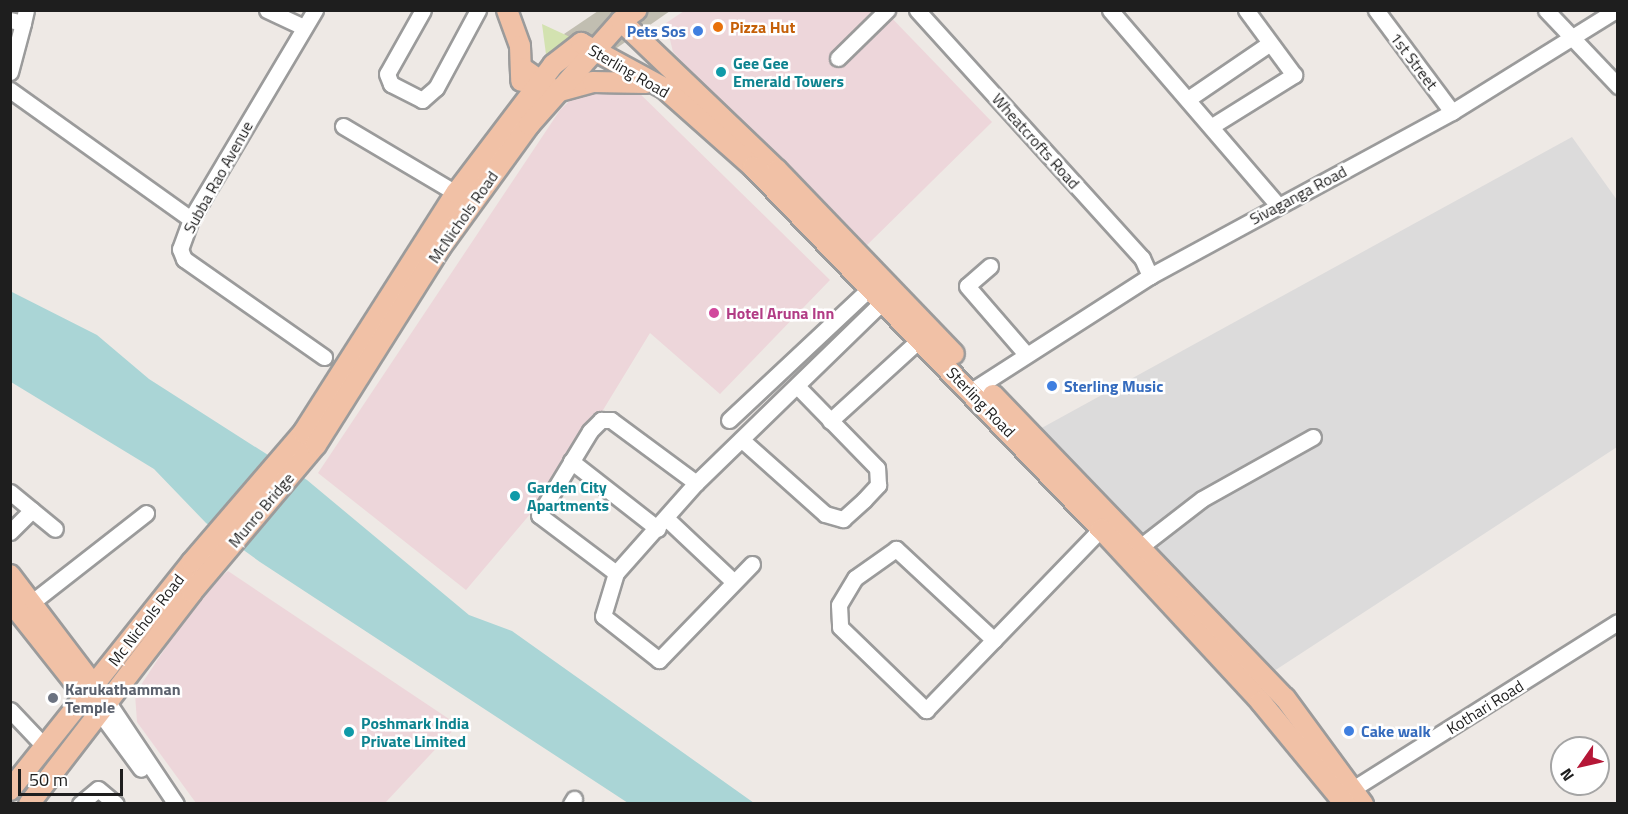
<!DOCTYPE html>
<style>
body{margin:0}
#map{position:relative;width:1628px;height:814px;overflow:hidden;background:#eee9e5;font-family:"Titillium Web",sans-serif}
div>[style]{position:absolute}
.residential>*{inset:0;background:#dcdbdb}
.commercial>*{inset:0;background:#edd6da}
.construction>*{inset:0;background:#c1beb1}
.grass>*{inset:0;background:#d3e2b0}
.water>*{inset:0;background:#aad5d6}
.roads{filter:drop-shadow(2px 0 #9b9b9b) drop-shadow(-2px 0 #9b9b9b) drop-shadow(0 2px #9b9b9b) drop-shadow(0 -2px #9b9b9b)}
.minor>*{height:15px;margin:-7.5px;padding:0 7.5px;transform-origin:7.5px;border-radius:7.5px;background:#fff}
.major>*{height:20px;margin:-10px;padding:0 10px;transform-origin:10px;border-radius:10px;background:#f1c1a6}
.dots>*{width:16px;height:16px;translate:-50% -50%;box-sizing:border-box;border:3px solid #fff;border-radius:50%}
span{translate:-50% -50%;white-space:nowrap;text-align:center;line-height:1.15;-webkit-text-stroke:5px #fff;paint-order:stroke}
.food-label{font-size:16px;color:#c56008;font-weight:700}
.left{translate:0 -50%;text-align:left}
.shop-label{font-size:16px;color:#366cbe;font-weight:700}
.right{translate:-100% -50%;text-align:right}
.street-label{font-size:16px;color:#1e1e1e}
.culture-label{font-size:16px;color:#0d838f;font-weight:700}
.hotel-label{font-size:16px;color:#b23c85;font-weight:700}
.worship-label{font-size:16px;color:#5b616d;font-weight:700}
.frame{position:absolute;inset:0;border:12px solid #1e1e1e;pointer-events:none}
.north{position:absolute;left:1550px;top:736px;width:60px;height:60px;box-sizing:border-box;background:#fff;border:2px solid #a5a5a5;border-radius:50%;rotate:236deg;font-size:16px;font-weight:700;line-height:24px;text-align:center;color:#1e1e1e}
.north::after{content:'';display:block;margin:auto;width:21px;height:27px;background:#b51737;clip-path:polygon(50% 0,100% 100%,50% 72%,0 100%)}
.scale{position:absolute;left:18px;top:769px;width:105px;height:27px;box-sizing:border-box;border:3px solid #1e1e1e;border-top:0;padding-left:8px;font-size:18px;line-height:21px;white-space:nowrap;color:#1e1e1e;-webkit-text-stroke:4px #fff;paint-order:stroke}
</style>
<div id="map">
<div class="residential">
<i style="clip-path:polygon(1572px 137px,1617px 200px,1617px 447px,1271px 673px,1038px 430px)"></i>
</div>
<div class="commercial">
<i style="clip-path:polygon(684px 11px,885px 11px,992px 122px,860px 252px,673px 52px,666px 23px)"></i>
<i style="clip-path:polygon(586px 85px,631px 85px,830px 280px,720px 394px,650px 333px,564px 474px,466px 590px,318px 473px,560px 110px)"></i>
<i style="clip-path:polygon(228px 571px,458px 725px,385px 803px,196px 803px,137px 722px,135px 694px,201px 594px)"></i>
</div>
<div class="construction">
<i style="clip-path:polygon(598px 11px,670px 11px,588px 68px,564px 34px)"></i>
</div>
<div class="grass">
<i style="clip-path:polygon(542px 24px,583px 43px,547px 62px)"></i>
</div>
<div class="water">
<i style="clip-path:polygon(10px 291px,97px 335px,149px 379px,307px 480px,469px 615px,512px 631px,754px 803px,628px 803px,260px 562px,206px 523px,154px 469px,11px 382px)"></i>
</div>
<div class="roads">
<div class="minor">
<i style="left:267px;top:10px;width:40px;rotate:25deg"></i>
<i style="left:315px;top:10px;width:243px;rotate:120.7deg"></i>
<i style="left:191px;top:219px;width:32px;rotate:110deg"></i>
<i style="left:180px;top:249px;width:11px;rotate:68deg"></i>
<i style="left:184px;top:259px;width:171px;rotate:35deg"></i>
<i style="left:423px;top:10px;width:73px;rotate:119.4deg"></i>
<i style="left:387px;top:74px;width:11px;rotate:68deg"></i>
<i style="left:391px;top:84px;width:35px;rotate:27deg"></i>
<i style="left:422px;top:100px;width:18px;rotate:-41deg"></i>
<i style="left:436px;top:88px;width:89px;rotate:-61.7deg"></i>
<i style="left:917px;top:10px;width:335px;rotate:47.8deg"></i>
<i style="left:1142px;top:258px;width:20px;rotate:66deg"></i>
<i style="left:1110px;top:10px;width:257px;rotate:49.3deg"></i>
<i style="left:1376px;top:10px;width:127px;rotate:53.3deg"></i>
<i style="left:1546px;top:10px;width:105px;rotate:46.5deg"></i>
<i style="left:10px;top:20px;width:13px;rotate:13deg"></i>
<i style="left:23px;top:23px;width:13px;rotate:-77deg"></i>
<i style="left:838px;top:58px;width:69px;rotate:-44.4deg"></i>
<i style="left:10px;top:72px;width:51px;rotate:-75.1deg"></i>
<i style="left:10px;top:90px;width:222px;rotate:35.5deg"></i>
<i style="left:1188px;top:99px;width:99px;rotate:-34.3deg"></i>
<i style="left:343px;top:126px;width:131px;rotate:30.7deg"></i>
<i style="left:1212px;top:126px;width:97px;rotate:-31.9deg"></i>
<i style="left:1294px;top:75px;width:81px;rotate:-126.4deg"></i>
<i style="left:990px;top:266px;width:30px;rotate:139deg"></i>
<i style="left:967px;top:286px;width:90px;rotate:49.1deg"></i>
<i style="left:971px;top:391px;width:213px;rotate:-32.7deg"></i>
<i style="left:1150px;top:276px;width:344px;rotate:-28.5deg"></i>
<i style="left:1452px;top:112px;width:193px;rotate:-31.9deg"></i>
<i style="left:729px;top:420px;width:193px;rotate:-43.1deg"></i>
<i style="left:830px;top:421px;width:122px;rotate:-42.3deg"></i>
<i style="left:742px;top:440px;width:111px;rotate:41.7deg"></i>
<i style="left:825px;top:514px;width:19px;rotate:16deg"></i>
<i style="left:843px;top:519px;width:28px;rotate:-42deg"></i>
<i style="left:864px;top:500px;width:21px;rotate:-47deg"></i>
<i style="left:878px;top:485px;width:17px;rotate:-93deg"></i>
<i style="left:877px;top:468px;width:113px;rotate:-134.3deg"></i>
<i style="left:571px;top:461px;width:110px;rotate:38deg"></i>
<i style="left:10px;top:492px;width:58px;rotate:39.4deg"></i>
<i style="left:666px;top:518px;width:93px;rotate:43.3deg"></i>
<i style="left:10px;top:532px;width:31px;rotate:-45deg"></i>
<i style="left:1140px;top:547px;width:78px;rotate:-37.7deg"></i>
<i style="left:1202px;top:499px;width:127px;rotate:-29.2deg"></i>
<i style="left:752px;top:564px;width:134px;rotate:134.1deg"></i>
<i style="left:659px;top:660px;width:71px;rotate:-141.8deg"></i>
<i style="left:603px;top:616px;width:45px;rotate:-73.2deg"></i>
<i style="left:616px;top:573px;width:120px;rotate:-48.4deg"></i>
<i style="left:696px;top:483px;width:261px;rotate:-44.2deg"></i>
<i style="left:616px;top:573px;width:96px;rotate:-143deg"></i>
<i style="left:539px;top:515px;width:98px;rotate:-58.7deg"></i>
<i style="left:590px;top:431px;width:16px;rotate:-45deg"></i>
<i style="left:601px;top:420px;width:10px"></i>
<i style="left:611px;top:420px;width:106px;rotate:36.5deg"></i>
<i style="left:31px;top:603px;width:146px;rotate:-38deg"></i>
<i style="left:994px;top:640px;width:134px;rotate:-137.1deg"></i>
<i style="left:896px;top:549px;width:50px;rotate:144.7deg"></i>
<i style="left:855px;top:578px;width:31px;rotate:121deg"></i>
<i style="left:839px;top:605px;width:22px;rotate:87deg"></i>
<i style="left:840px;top:627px;width:120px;rotate:44deg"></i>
<i style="left:926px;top:710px;width:252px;rotate:-46deg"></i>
<i style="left:109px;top:704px;width:120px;rotate:56.2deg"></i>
<i style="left:10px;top:710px;width:52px;rotate:46.5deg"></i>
<i style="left:100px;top:713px;width:69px;rotate:53.8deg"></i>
<i style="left:1351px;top:790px;width:315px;rotate:-32.2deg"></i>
<i style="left:80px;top:804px;width:23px;rotate:-40deg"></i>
<i style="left:98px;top:789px;width:23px;rotate:40deg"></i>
<i style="left:571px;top:804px;width:6px;rotate:-59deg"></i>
</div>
<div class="major">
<i style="left:507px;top:10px;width:38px;rotate:70deg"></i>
<i style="left:520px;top:46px;width:35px;rotate:88deg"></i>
<i style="left:621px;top:21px;width:216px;rotate:43.7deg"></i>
<i style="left:777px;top:170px;width:255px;rotate:46.1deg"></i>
<i style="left:522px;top:68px;width:42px;rotate:35.2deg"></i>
<i style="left:556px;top:92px;width:38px;rotate:-15deg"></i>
<i style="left:593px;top:82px;width:53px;rotate:1.1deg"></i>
<i style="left:993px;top:395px;width:421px;rotate:46.1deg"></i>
<i style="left:1285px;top:698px;width:132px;rotate:53.7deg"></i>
<i style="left:10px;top:575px;width:151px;rotate:52.8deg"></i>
<i style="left:10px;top:601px;width:124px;rotate:51.6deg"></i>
<i style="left:10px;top:790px;width:292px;rotate:-51.4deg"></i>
<i style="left:192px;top:562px;width:170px;rotate:-49.3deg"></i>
<i style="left:303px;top:433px;width:285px;rotate:-57.5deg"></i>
<i style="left:456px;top:193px;width:161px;rotate:-52.8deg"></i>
<i style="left:553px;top:65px;width:36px;rotate:-38deg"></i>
<i style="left:581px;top:43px;width:94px;rotate:28.5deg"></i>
<i style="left:664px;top:88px;width:119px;rotate:41.6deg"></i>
<i style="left:753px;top:167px;width:502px;rotate:46.13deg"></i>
<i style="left:1101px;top:529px;width:236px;rotate:47.2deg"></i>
<i style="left:1261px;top:702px;width:132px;rotate:50.5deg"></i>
<i style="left:29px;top:804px;width:267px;rotate:-52.4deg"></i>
<i style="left:192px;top:592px;width:192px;rotate:-49.9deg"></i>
<i style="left:316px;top:445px;width:233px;rotate:-57.8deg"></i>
<i style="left:440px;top:248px;width:152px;rotate:-54.1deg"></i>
<i style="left:529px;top:125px;width:139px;rotate:-48.5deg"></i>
<i style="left:621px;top:21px;width:19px;rotate:-35deg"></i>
</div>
</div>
<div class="dots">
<i style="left:718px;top:27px;background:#e8710a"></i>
<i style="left:698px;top:31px;background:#3f7fe0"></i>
<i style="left:721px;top:72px;background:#0f9aa8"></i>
<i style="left:714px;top:313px;background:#d1479c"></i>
<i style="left:1052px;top:386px;background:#3f7fe0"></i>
<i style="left:515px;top:496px;background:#0f9aa8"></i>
<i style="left:53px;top:698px;background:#6b7280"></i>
<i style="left:1349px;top:731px;background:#3f7fe0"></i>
<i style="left:349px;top:732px;background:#0f9aa8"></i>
</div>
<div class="food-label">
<span class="left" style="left:730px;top:27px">Pizza Hut</span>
</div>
<div class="shop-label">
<span class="right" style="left:686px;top:31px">Pets Sos</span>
<span class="left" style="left:1064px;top:386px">Sterling Music</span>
<span class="left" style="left:1361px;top:731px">Cake walk</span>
</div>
<div class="street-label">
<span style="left:1414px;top:61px;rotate:53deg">1st Street</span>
<span style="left:629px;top:71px;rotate:30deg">Sterling Road</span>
<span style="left:1036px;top:141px;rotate:48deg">Wheatcrofts Road</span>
<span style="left:218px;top:177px;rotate:-61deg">Subba Rao Avenue</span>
<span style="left:1298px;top:195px;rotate:-28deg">Sivaganga Road</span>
<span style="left:463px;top:217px;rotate:-55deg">McNichols Road</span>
<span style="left:981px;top:402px;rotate:46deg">Sterling Road</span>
<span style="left:261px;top:510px;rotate:-50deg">Munro Bridge</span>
<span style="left:146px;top:620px;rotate:-52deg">Mc Nichols Road</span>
<span style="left:1485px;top:707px;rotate:-32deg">Kothari Road</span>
</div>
<div class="culture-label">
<span class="left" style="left:733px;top:72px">Gee Gee<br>Emerald Towers</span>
<span class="left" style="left:527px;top:496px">Garden City<br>Apartments</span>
<span class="left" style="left:361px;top:732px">Poshmark India<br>Private Limited</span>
</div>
<div class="hotel-label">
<span class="left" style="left:726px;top:313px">Hotel Aruna Inn</span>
</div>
<div class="worship-label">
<span class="left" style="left:65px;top:698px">Karukathamman<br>Temple</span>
</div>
<div class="frame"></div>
<div class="north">N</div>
<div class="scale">50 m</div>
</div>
